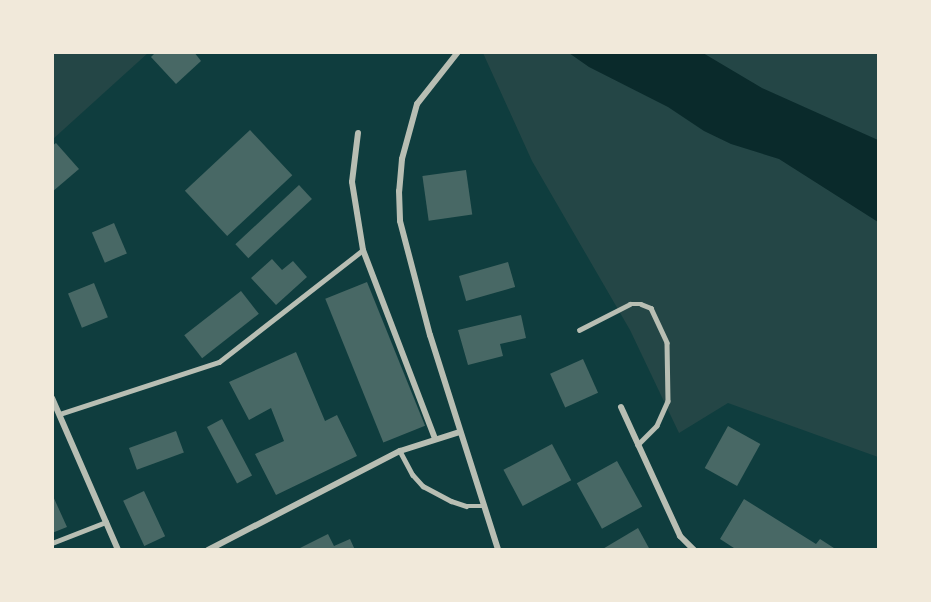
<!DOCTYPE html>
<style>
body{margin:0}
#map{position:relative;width:931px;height:602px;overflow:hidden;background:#0f3d3e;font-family:Helvetica,sans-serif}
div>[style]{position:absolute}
.green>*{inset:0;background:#244646}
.water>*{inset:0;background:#0a2a2b}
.building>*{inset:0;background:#486865;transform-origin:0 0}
.service>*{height:4.5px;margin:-2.25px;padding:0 2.25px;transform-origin:2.25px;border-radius:2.25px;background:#b8beb3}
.minor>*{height:6px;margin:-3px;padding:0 3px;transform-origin:3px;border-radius:3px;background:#b8beb3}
span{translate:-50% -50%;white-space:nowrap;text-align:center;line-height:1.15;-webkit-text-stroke:6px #f1e9da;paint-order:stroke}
.frame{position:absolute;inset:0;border:54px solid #f1e9da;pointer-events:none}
</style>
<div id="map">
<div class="green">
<i style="clip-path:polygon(53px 52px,148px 52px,148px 53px,53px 139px)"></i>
<i style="clip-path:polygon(483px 53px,878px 53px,878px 457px,728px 403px,679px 433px,630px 330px,532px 161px)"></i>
</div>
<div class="water">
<i style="clip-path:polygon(569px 53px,703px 53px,762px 88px,878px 140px,878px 222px,779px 159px,731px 144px,704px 131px,668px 107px,589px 67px)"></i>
</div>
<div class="building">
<i style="clip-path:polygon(156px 52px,194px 52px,201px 61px,176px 84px,151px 57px)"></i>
<i style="left:250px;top:130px;width:62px;height:89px;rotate:47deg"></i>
<i style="clip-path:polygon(56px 143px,79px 169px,52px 192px,52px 146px)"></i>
<i style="left:466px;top:170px;width:45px;height:44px;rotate:82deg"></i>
<i style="left:299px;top:185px;width:19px;height:87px;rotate:47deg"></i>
<i style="left:114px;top:223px;width:33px;height:24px;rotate:67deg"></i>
<i style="clip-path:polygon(272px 259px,282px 270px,293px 261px,307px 277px,276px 305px,251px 278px)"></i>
<i style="left:508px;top:262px;width:26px;height:51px;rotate:74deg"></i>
<i style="left:367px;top:282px;width:155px;height:45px;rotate:68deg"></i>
<i style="left:94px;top:283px;width:37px;height:28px;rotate:68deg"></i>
<i style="left:241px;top:291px;width:29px;height:72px;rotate:52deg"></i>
<i style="clip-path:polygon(521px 315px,526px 338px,500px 344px,503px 356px,468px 365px,458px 330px)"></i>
<i style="clip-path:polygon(296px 352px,325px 421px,337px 415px,357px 456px,276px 495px,255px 454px,284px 441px,271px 408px,249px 420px,229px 382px)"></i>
<i style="left:583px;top:359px;width:37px;height:36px;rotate:66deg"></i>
<i style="left:222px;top:419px;width:64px;height:17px;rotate:62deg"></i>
<i style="left:728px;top:426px;width:37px;height:48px;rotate:29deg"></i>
<i style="left:176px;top:431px;width:23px;height:50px;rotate:70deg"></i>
<i style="left:552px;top:444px;width:41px;height:55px;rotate:62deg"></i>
<i style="left:617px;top:461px;width:52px;height:46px;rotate:61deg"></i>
<i style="left:144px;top:491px;width:50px;height:23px;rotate:65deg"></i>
<i style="clip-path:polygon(52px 494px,67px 527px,52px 533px)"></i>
<i style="clip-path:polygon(744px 499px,816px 544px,820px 539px,837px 550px,737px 550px,720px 539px)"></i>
<i style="clip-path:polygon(638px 528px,650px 550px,601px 550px)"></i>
<i style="clip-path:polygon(328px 534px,334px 546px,350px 539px,355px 550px,296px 550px)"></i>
</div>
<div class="service">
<i style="left:579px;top:330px;width:57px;rotate:-27deg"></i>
<i style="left:630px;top:304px;width:11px"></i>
<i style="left:641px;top:304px;width:11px;rotate:22deg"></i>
<i style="left:651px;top:308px;width:38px;rotate:65deg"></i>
<i style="left:667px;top:343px;width:58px;rotate:89deg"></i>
<i style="left:668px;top:401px;width:27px;rotate:114deg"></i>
<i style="left:657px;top:426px;width:27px;rotate:135deg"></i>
<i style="left:60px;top:414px;width:167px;rotate:-18.1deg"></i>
<i style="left:219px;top:362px;width:182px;rotate:-37.9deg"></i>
<i style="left:400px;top:451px;width:27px;rotate:62deg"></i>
<i style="left:413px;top:475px;width:15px;rotate:48deg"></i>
<i style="left:423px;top:486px;width:32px;rotate:28deg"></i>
<i style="left:451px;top:501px;width:16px;rotate:18deg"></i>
<i style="left:466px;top:506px;width:17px"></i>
<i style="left:52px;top:543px;width:58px;rotate:-21.3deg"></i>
</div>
<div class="minor">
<i style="left:458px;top:52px;width:66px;rotate:128.3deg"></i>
<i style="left:417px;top:104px;width:57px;rotate:105.3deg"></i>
<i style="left:402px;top:159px;width:32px;rotate:95deg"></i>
<i style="left:399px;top:191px;width:30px;rotate:88deg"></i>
<i style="left:400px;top:221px;width:118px;rotate:75.3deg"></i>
<i style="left:430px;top:335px;width:225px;rotate:72.4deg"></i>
<i style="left:358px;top:133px;width:49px;rotate:97deg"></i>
<i style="left:352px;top:182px;width:69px;rotate:80.8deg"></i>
<i style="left:363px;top:250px;width:202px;rotate:69.1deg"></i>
<i style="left:52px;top:398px;width:166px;rotate:66.5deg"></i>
<i style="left:621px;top:407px;width:142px;rotate:65.4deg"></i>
<i style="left:680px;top:536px;width:20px;rotate:45deg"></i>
<i style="left:208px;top:550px;width:216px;rotate:-27.3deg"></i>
<i style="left:400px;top:451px;width:63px;rotate:-17.6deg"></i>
</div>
<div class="frame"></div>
</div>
